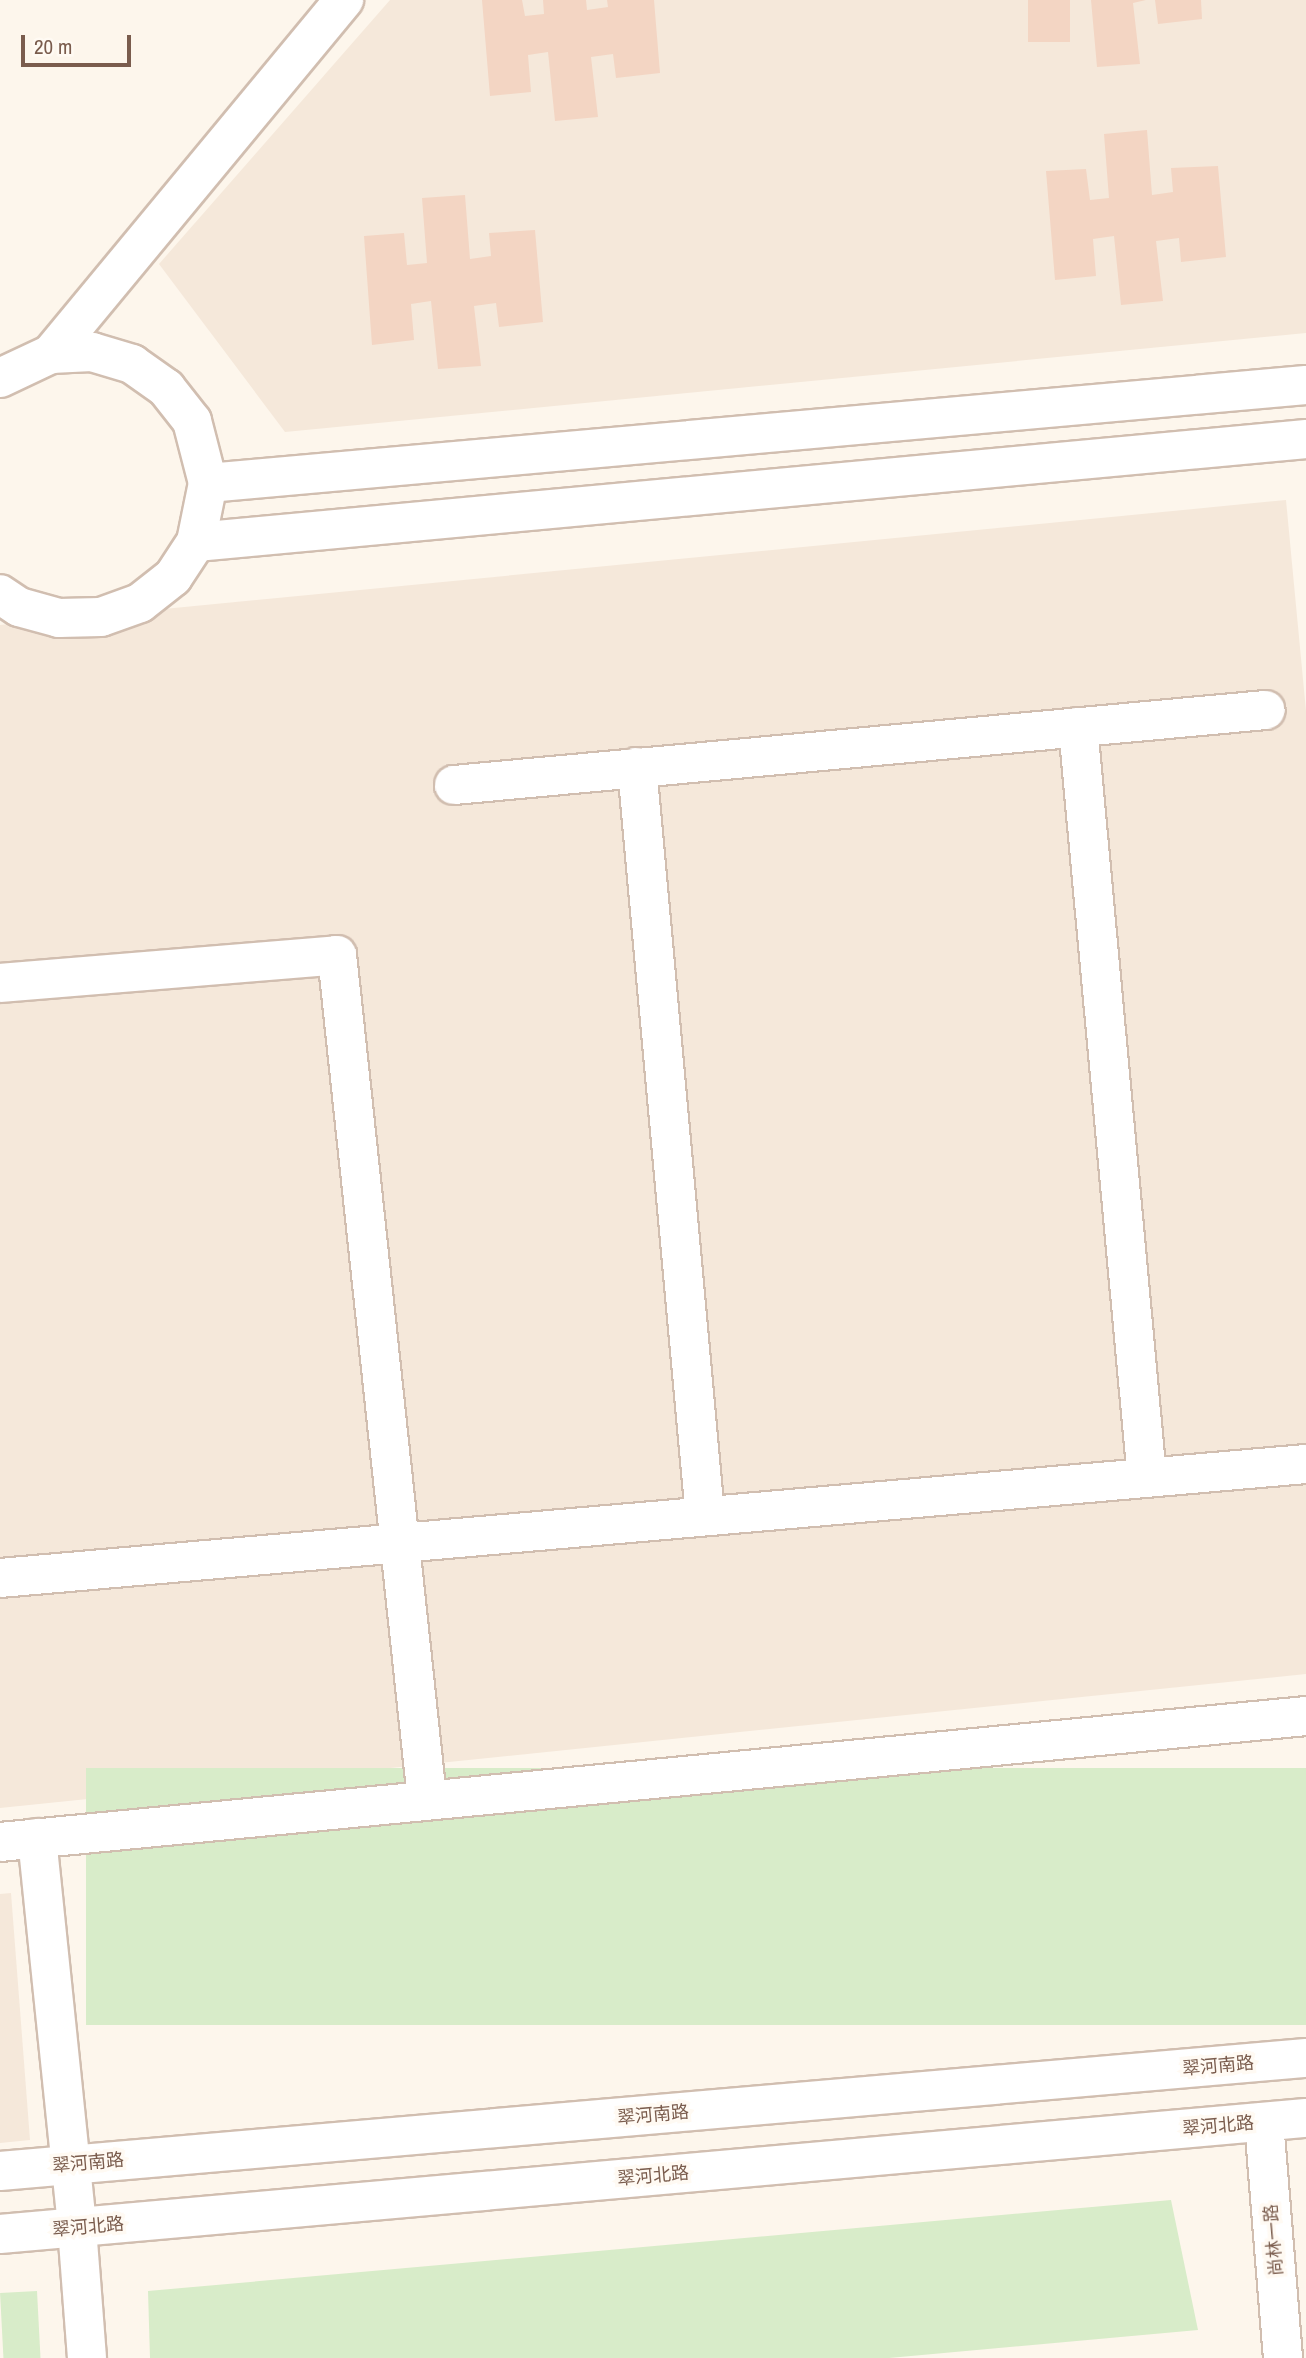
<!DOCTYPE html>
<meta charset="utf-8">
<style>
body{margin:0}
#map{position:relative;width:1306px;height:2358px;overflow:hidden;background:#fdf6ec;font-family:"Archivo Narrow","Noto Sans SC",sans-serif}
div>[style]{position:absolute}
.residential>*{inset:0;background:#f5e8da}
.green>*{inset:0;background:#d8ecc9;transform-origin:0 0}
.building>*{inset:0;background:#f3d5c3;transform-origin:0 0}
.roads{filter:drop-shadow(2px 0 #d1beb0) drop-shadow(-2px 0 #d1beb0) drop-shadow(0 2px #d1beb0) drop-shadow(0 -2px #d1beb0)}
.street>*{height:38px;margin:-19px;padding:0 19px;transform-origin:19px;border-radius:19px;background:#fff}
.secondary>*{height:38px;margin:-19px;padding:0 19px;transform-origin:19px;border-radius:19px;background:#fff}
span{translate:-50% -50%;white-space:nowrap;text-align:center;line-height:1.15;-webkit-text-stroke:7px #fffaf3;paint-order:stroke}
.street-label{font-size:18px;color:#7a5c4d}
.scale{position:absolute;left:21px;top:35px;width:110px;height:32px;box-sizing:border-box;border:4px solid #7a5c4d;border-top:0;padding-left:9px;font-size:21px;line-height:24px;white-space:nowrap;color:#7a5c4d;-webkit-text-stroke:5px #fffaf3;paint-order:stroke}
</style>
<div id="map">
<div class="residential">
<i style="clip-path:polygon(390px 0,1306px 0,1306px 333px,285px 432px,159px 264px)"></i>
<i style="clip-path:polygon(1286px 500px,1306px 711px,1306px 1674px,0 1808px,0 625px)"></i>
<i style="clip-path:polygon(11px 1893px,30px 2140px,0 2143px,0 1894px)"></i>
</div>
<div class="green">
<i style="left:1306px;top:1768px;width:257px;height:1220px;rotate:90deg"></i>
<i style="clip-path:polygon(1171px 2200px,1198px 2330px,889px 2358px,150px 2358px,148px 2291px)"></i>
<i style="left:37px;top:2291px;width:67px;height:37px;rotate:87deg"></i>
</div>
<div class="building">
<i style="clip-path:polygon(482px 0,522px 0,525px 16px,544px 14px,543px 0,586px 0,587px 10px,608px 7px,607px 0,654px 0,660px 73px,616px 78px,613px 54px,591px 57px,598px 117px,555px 121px,548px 52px,528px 55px,531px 92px,490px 96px)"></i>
<i style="left:1028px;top:0;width:42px;height:42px"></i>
<i style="clip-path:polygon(1091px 0,1146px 0,1133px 3px,1140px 64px,1097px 67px)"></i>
<i style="clip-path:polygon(1155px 0,1201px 0,1202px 19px,1158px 24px)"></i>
<i style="clip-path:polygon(1147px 130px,1152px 195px,1173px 192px,1171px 168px,1218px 166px,1226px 257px,1181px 262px,1179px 238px,1156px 241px,1163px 301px,1121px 305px,1114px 236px,1093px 239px,1096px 276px,1055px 280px,1046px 171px,1086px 169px,1090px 200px,1109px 198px,1104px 134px)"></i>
<i style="clip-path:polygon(465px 195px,470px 259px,491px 256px,489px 233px,535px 230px,543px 322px,499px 327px,496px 303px,474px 306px,481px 366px,438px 369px,431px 301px,411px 304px,414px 340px,372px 345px,364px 236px,404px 233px,407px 265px,427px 263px,422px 198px)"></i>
</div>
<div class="roads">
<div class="street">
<i style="left:51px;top:354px;width:460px;rotate:-50.4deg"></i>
<i style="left:0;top:378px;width:56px;rotate:-25.2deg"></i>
<i style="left:51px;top:354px;width:41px;rotate:-2.8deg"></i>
<i style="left:92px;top:352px;width:42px;rotate:16.7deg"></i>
<i style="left:132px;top:364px;width:42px;rotate:35.2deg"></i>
<i style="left:166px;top:388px;width:42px;rotate:51.8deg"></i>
<i style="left:192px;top:421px;width:64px;rotate:75.5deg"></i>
<i style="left:208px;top:483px;width:60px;rotate:101.5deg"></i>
<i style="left:196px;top:542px;width:42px;rotate:123.3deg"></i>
<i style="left:173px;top:577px;width:42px;rotate:141.8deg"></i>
<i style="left:140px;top:603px;width:41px;rotate:160.3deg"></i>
<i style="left:101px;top:617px;width:42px;rotate:178.6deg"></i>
<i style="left:59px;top:618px;width:41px;rotate:-164.6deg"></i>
<i style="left:19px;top:607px;width:23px;rotate:-146deg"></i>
<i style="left:208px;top:483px;width:1102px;rotate:-5.1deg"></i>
<i style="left:196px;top:542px;width:1115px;rotate:-5.3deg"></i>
<i style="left:1078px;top:727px;width:754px;rotate:84.75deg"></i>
<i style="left:637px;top:767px;width:752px;rotate:84.81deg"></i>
<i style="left:454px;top:785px;width:815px;rotate:-5.28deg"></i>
<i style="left:0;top:983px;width:338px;rotate:-4.7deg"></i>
<i style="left:337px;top:955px;width:849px;rotate:83.91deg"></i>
<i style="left:0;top:1578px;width:1311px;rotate:-4.99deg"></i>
<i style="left:37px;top:1838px;width:392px;rotate:84.1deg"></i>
<i style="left:0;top:1842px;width:1312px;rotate:-5.51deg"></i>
<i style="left:1264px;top:2122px;width:237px;rotate:85.4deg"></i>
<i style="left:0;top:2171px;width:1311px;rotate:-4.95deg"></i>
<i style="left:0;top:2234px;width:1311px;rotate:-5.08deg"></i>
</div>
<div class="secondary">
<i style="left:77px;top:2228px;width:130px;rotate:85.6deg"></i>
</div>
</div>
<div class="street-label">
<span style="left:1218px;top:2066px;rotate:-5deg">翠河南路</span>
<span style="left:653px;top:2115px;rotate:-5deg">翠河南路</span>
<span style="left:1218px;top:2126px;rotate:-5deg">翠河北路</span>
<span style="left:88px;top:2163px;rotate:-5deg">翠河南路</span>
<span style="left:653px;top:2176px;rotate:-5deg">翠河北路</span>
<span style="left:88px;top:2227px;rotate:-5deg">翠河北路</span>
<span style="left:1274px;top:2240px;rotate:-95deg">尚林一路</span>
</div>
<div class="scale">20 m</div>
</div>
